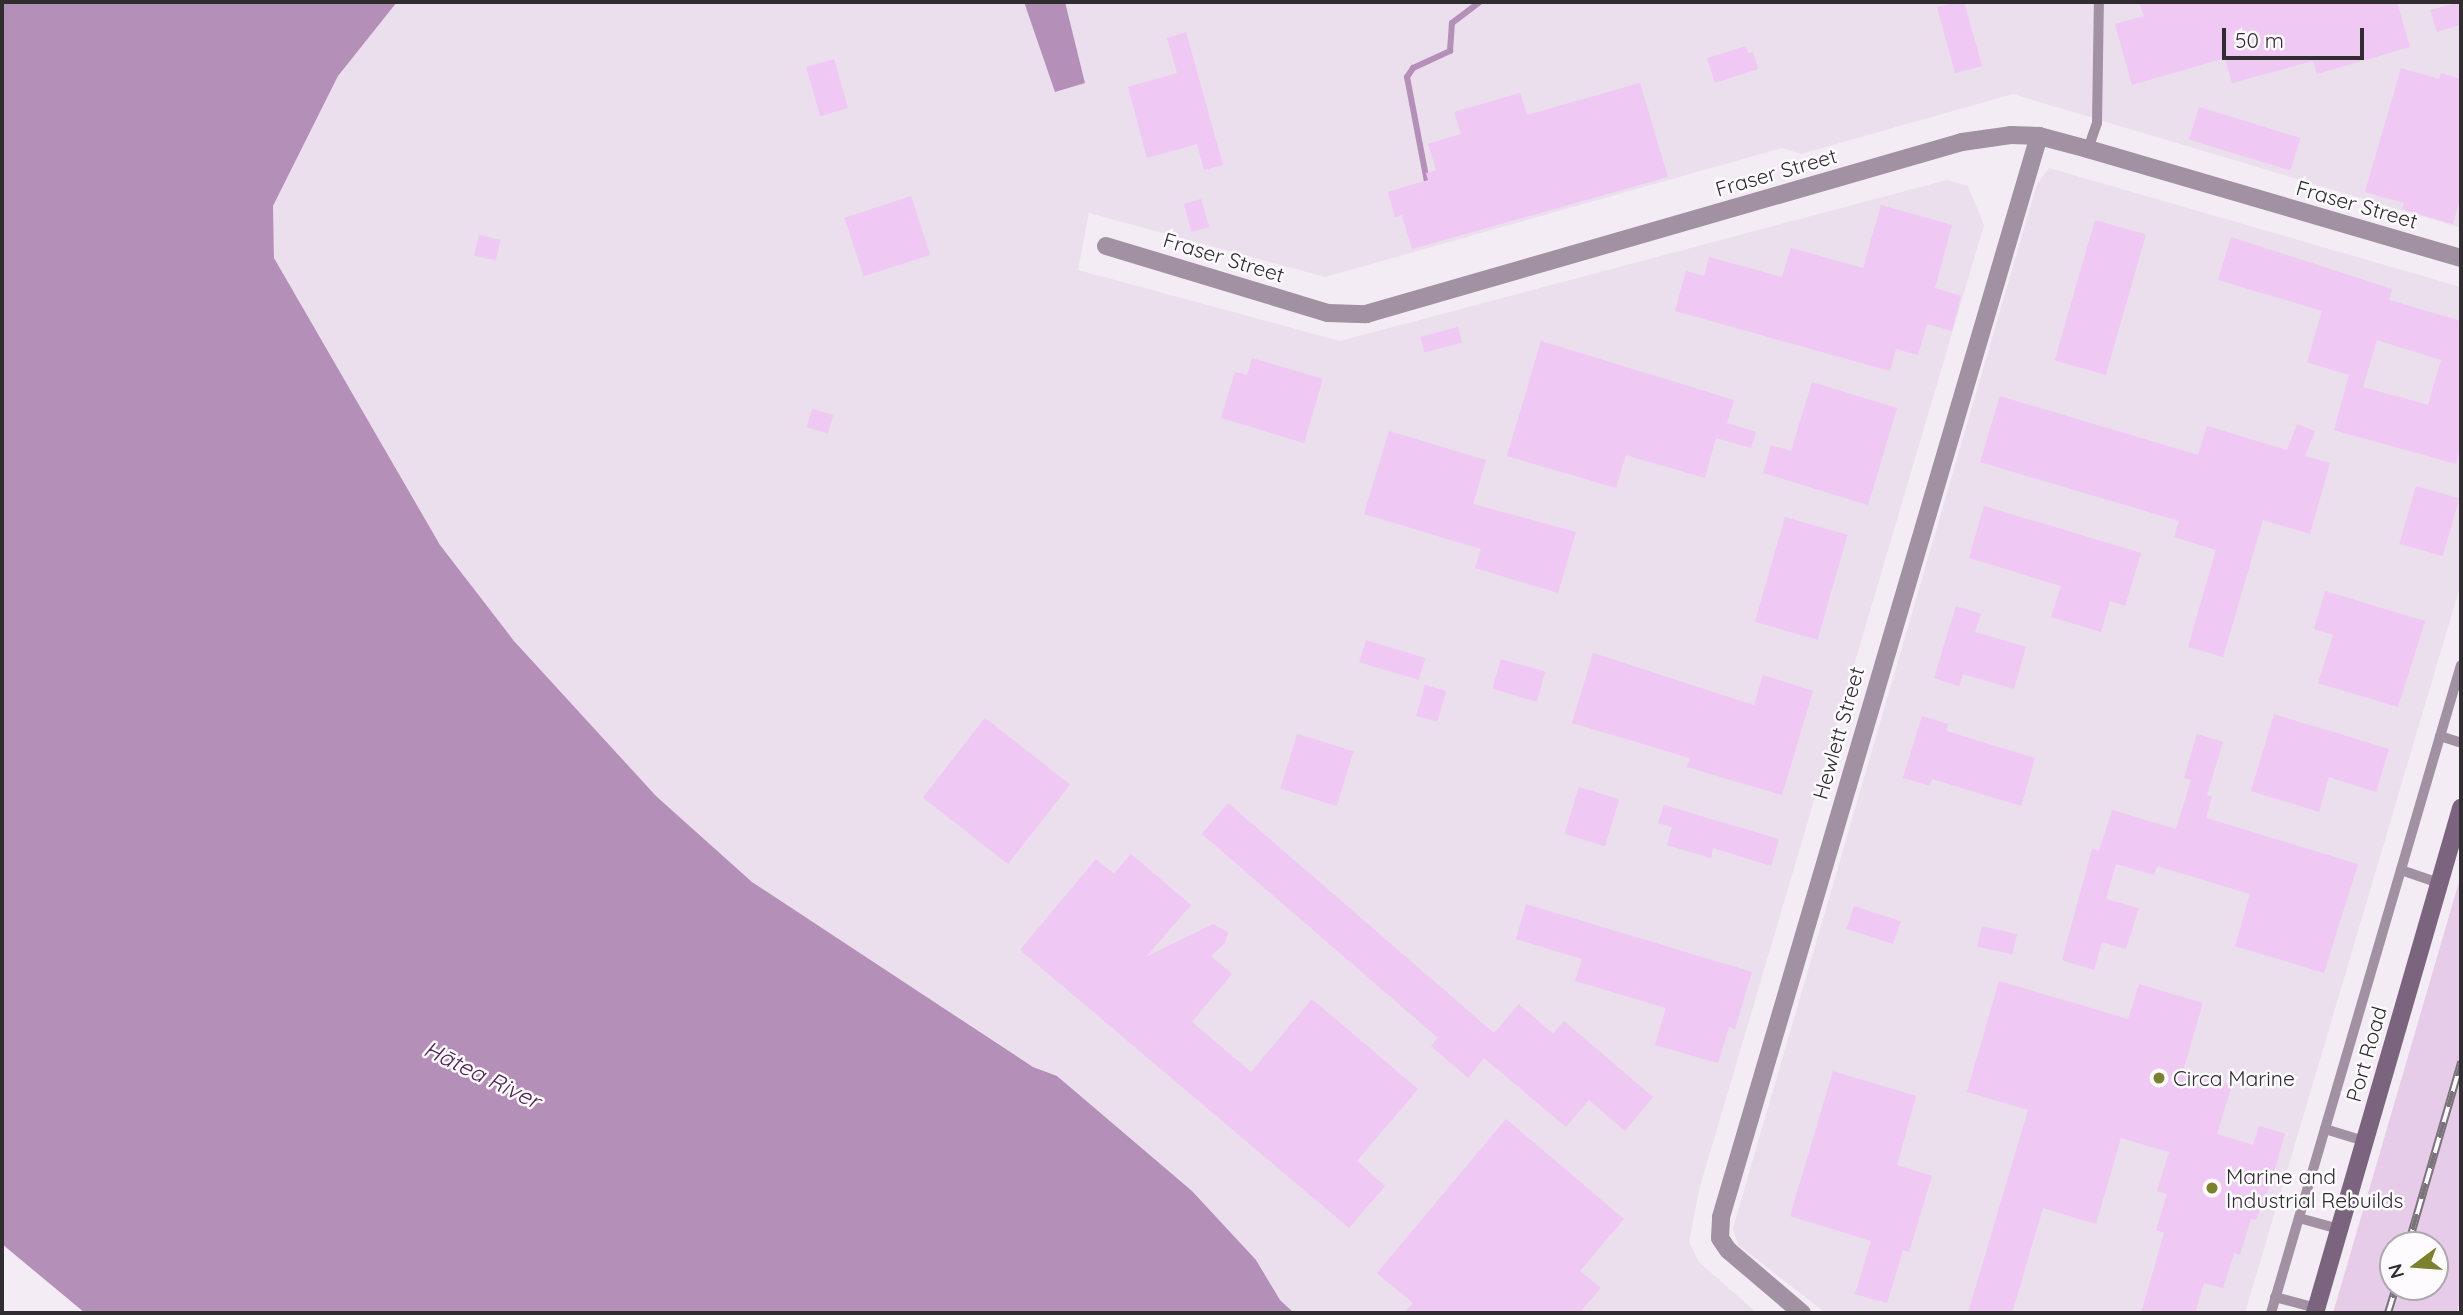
<!DOCTYPE html>
<meta charset="utf-8">
<style>
body{margin:0}
#map{position:relative;width:2463px;height:1315px;overflow:hidden;background:#f4ecf5;font-family:Quicksand,sans-serif}
div>[style]{position:absolute}
.built>*{inset:0;background:#ebdeed}
.green>*{inset:0;background:#e6cce8}
.water>*{inset:0;background:#b490b8}
.stream>*{height:6px;margin:-3px;padding:0 3px;transform-origin:3px;border-radius:3px;background:#b490b8}
.building>*{inset:0;background:#efc8f3;transform-origin:0 0}
.service>*{height:10px;margin:-5px;padding:0 5px;transform-origin:5px;border-radius:5px;background:#a191a2}
.minor>*{height:18px;margin:-9px;padding:0 9px;transform-origin:9px;border-radius:9px;background:#a191a2}
.secondary>*{height:18px;margin:-9px;padding:0 9px;transform-origin:9px;border-radius:9px;background:#7b647d}
.rail>*{height:8px;margin-top:-4px;transform-origin:0;background:repeating-linear-gradient(90deg,#fefbff 0 16px,#79747a 0 32px);box-sizing:border-box;border-block:2px solid #79747a}
.dots>*{width:19px;height:19px;translate:-50% -50%;box-sizing:border-box;border:4px solid #fefbff;border-radius:50%}
span{translate:-50% -50%;white-space:nowrap;text-align:center;line-height:1.15;-webkit-text-stroke:5px #fefbff;paint-order:stroke}
.street-label{font-size:21px;color:#302d31}
.poi-label{font-size:21px;color:#302d31}
.left{translate:0 -50%;text-align:left}
.water-label{font-size:23px;color:#532558;font-style:italic}
.frame{position:absolute;inset:0;border:4px solid #302d31;pointer-events:none}
.north{position:absolute;left:2379px;top:1231px;width:70px;height:70px;box-sizing:border-box;background:#fefbff;border:2px solid #aca9ad;border-radius:50%;rotate:254deg;font-size:19px;font-weight:700;line-height:28px;text-align:center;color:#302d31}
.north::after{content:'';display:block;margin:auto;width:24px;height:32px;background:#7b812c;clip-path:polygon(50% 0,100% 100%,50% 72%,0 100%)}
.scale{position:absolute;left:2222px;top:28px;width:142px;height:32px;box-sizing:border-box;border:4px solid #302d31;border-top:0;padding-left:9px;font-size:21px;line-height:24px;white-space:nowrap;color:#302d31;-webkit-text-stroke:5px #fefbff;paint-order:stroke}
</style>
<div id="map">
<div class="built">
<i style="clip-path:polygon(397px 2px,1024px 2px,1056px 91px,1085px 82px,1065px 2px,2461px 2px,2461px 228px,2013px 94px,1801px 154px,1782px 148px,1325px 277px,1089px 213px,1078px 270px,1340px 341px,1947px 180px,1968px 186px,1984px 225px,1699px 1190px,1689px 1242px,1699px 1262px,1757px 1313px,1294px 1313px,1280px 1300px,1256px 1260px,1057px 1076px,1033px 1067px,752px 882px,656px 796px,514px 641px,440px 545px,274px 258px,273px 206px,338px 76px)"></i>
<i style="clip-path:polygon(2049px 168px,2461px 287px,2461px 583px,2245px 1313px,1826px 1313px,1738px 1245px,1733px 1228px,2037px 184px)"></i>
</div>
<div class="green">
<i style="clip-path:polygon(evenodd,2461px 875px,2461px 1295px,2457px 1313px,2333px 1313px,2461px 875px,2393px 1245px,2435px 1245px,2435px 1287px,2393px 1287px,2393px 1245px)"></i>
</div>
<div class="water">
<i style="clip-path:polygon(2px 2px,397px 2px,338px 76px,273px 206px,274px 258px,440px 545px,514px 641px,656px 796px,752px 882px,1033px 1067px,1057px 1076px,1192px 1191px,1256px 1260px,1280px 1300px,1294px 1313px,85px 1313px,2px 1244px)"></i>
<i style="clip-path:polygon(1024px 2px,1065px 2px,1085px 83px,1055px 92px)"></i>
</div>
<div class="stream">
<i style="left:1428px;top:187px;width:112px;rotate:-100.8deg"></i>
<i style="left:1407px;top:77px;width:11px;rotate:-56deg"></i>
<i style="left:1413px;top:68px;width:41px;rotate:-24.7deg"></i>
<i style="left:1450px;top:51px;width:28px;rotate:-86deg"></i>
<i style="left:1452px;top:23px;width:35px;rotate:-37deg"></i>
</div>
<div class="building">
<i style="clip-path:polygon(1957px 2px,1964px 2px,1982px 66px,1955px 73px,1937px 7px)"></i>
<i style="clip-path:polygon(2139px 2px,2397px 2px,2410px 47px,2317px 74px,2313px 61px,2232px 83px,2225px 58px,2132px 85px,2115px 24px,2144px 16px)"></i>
<i style="clip-path:polygon(2461px 2px,2461px 25px,2437px 32px,2430px 10px)"></i>
<i style="clip-path:polygon(1186px 32px,1223px 165px,1204px 170px,1197px 144px,1147px 158px,1128px 87px,1177px 73px,1167px 38px)"></i>
<i style="clip-path:polygon(1746px 46px,1748px 53px,1753px 52px,1758px 69px,1715px 83px,1707px 58px)"></i>
<i style="left:834px;top:59px;width:51px;height:29px;rotate:74deg"></i>
<i style="clip-path:polygon(2401px 68px,2439px 79px,2441px 73px,2461px 79px,2461px 196px,2453px 224px,2402px 209px,2404px 203px,2365px 192px)"></i>
<i style="clip-path:polygon(1640px 83px,1668px 177px,1412px 249px,1402px 215px,1395px 217px,1388px 192px,1428px 180px,1426px 173px,1436px 170px,1428px 144px,1461px 134px,1454px 112px,1520px 93px,1527px 115px)"></i>
<i style="left:2199px;top:107px;width:106px;height:34px;rotate:17deg"></i>
<i style="left:911px;top:196px;width:62px;height:70px;rotate:72deg"></i>
<i style="left:1201px;top:199px;width:29px;height:18px;rotate:74deg"></i>
<i style="clip-path:polygon(1881px 205px,1952px 225px,1935px 288px,1961px 296px,1952px 331px,1927px 324px,1918px 355px,1896px 349px,1890px 371px,1675px 311px,1686px 271px,1704px 276px,1709px 257px,1782px 277px,1791px 248px,1863px 268px)"></i>
<i style="left:2095px;top:220px;width:53px;height:146px;rotate:16deg"></i>
<i style="left:479px;top:235px;width:22px;height:21px;rotate:13deg"></i>
<i style="clip-path:polygon(evenodd,2231px 237px,2392px 289px,2389px 300px,2461px 321px,2461px 444px,2456px 464px,2334px 430px,2349px 375px,2307px 362px,2322px 311px,2218px 280px,2231px 237px,2377px 340px,2441px 360px,2428px 405px,2363px 387px,2377px 340px)"></i>
<i style="left:1458px;top:327px;width:16px;height:39px;rotate:75deg"></i>
<i style="clip-path:polygon(1541px 341px,1734px 400px,1727px 423px,1756px 432px,1751px 448px,1716px 438px,1705px 478px,1626px 455px,1616px 488px,1507px 456px)"></i>
<i style="clip-path:polygon(1252px 358px,1323px 379px,1304px 443px,1221px 418px,1235px 372px,1247px 375px)"></i>
<i style="clip-path:polygon(1812px 382px,1897px 408px,1868px 505px,1763px 473px,1771px 445px,1791px 451px)"></i>
<i style="clip-path:polygon(2000px 396px,2198px 455px,2207px 426px,2287px 450px,2297px 424px,2315px 431px,2305px 456px,2330px 463px,2310px 534px,2263px 520px,2223px 657px,2188px 647px,2216px 550px,2174px 537px,2179px 521px,1980px 462px)"></i>
<i style="left:812px;top:409px;width:22px;height:19px;rotate:16deg"></i>
<i style="clip-path:polygon(1389px 431px,1486px 460px,1473px 504px,1576px 532px,1558px 593px,1475px 568px,1481px 549px,1364px 514px)"></i>
<i style="left:2416px;top:486px;width:45px;height:60px;rotate:16deg"></i>
<i style="clip-path:polygon(1984px 506px,2141px 553px,2125px 606px,2110px 601px,2101px 632px,2051px 617px,2061px 586px,1969px 558px)"></i>
<i style="left:1785px;top:517px;width:65px;height:109px;rotate:16deg"></i>
<i style="clip-path:polygon(2325px 591px,2425px 621px,2398px 707px,2318px 683px,2333px 635px,2314px 629px)"></i>
<i style="clip-path:polygon(1956px 606px,1981px 614px,1975px 632px,2026px 647px,2014px 689px,1963px 674px,1959px 686px,1934px 678px)"></i>
<i style="left:1366px;top:640px;width:62px;height:23px;rotate:17deg"></i>
<i style="clip-path:polygon(1593px 653px,1754px 705px,1763px 675px,1813px 691px,1782px 795px,1687px 767px,1690px 758px,1572px 723px)"></i>
<i style="left:1501px;top:659px;width:46px;height:31px;rotate:16deg"></i>
<i style="left:1425px;top:685px;width:22px;height:32px;rotate:16deg"></i>
<i style="clip-path:polygon(2274px 714px,2389px 749px,2376px 792px,2329px 777px,2319px 812px,2251px 791px)"></i>
<i style="clip-path:polygon(1922px 716px,1948px 724px,1946px 731px,2035px 758px,2021px 806px,1932px 779px,1930px 786px,1903px 778px)"></i>
<i style="left:985px;top:718px;width:108px;height:101px;rotate:38deg"></i>
<i style="left:1297px;top:734px;width:59px;height:57px;rotate:17deg"></i>
<i style="clip-path:polygon(2197px 734px,2223px 742px,2207px 795px,2212px 796px,2206px 818px,2358px 864px,2324px 973px,2235px 946px,2250px 894px,2157px 866px,2154px 875px,2116px 864px,2106px 899px,2139px 908px,2126px 949px,2102px 942px,2094px 970px,2062px 960px,2092px 849px,2099px 851px,2112px 810px,2176px 829px,2191px 780px,2184px 778px)"></i>
<i style="left:1579px;top:787px;width:42px;height:49px;rotate:17deg"></i>
<i style="clip-path:polygon(1228px 803px,1494px 1033px,1519px 1004px,1553px 1034px,1564px 1021px,1653px 1097px,1625px 1131px,1589px 1100px,1566px 1127px,1484px 1058px,1468px 1078px,1431px 1046px,1438px 1038px,1202px 834px)"></i>
<i style="clip-path:polygon(1664px 805px,1779px 839px,1771px 866px,1713px 848px,1711px 858px,1667px 845px,1672px 827px,1658px 823px)"></i>
<i style="clip-path:polygon(1131px 854px,1191px 905px,1146px 957px,1213px 924px,1228px 932px,1225px 943px,1211px 956px,1232px 974px,1192px 1022px,1251px 1072px,1312px 999px,1418px 1089px,1357px 1161px,1385px 1186px,1349px 1228px,1020px 950px,1096px 859px,1114px 874px)"></i>
<i style="clip-path:polygon(1526px 904px,1752px 972px,1735px 1029px,1729px 1027px,1718px 1063px,1655px 1045px,1666px 1008px,1575px 981px,1582px 959px,1516px 939px)"></i>
<i style="left:1854px;top:906px;width:49px;height:24px;rotate:18deg"></i>
<i style="left:1982px;top:926px;width:36px;height:21px;rotate:13deg"></i>
<i style="clip-path:polygon(1999px 981px,2128px 1019px,2139px 984px,2203px 1003px,2183px 1071px,2232px 1085px,2217px 1134px,2253px 1145px,2259px 1126px,2285px 1134px,2271px 1183px,2256px 1220px,2251px 1219px,2240px 1255px,2234px 1253px,2223px 1288px,2204px 1283px,2195px 1313px,2141px 1313px,2164px 1233px,2156px 1230px,2167px 1194px,2157px 1191px,2169px 1152px,2121px 1138px,2096px 1224px,2043px 1208px,2012px 1313px,1968px 1313px,2028px 1110px,1967px 1092px)"></i>
<i style="clip-path:polygon(1833px 1071px,1916px 1096px,1897px 1165px,1932px 1176px,1909px 1252px,1903px 1250px,1887px 1303px,1855px 1294px,1871px 1241px,1790px 1216px)"></i>
<i style="clip-path:polygon(1506px 1119px,1624px 1219px,1580px 1271px,1601px 1288px,1579px 1313px,1404px 1313px,1413px 1303px,1377px 1273px)"></i>
</div>
<div class="service">
<i style="left:2088px;top:149px;width:28px;rotate:-71deg"></i>
<i style="left:2097px;top:123px;width:121px;rotate:-89.1deg"></i>
<i style="left:2440px;top:736px;width:22px;rotate:18deg"></i>
<i style="left:2401px;top:870px;width:40px;rotate:18.9deg"></i>
<i style="left:2325px;top:1129px;width:41px;rotate:17.1deg"></i>
<i style="left:2299px;top:1218px;width:41px;rotate:15.4deg"></i>
<i style="left:2275px;top:1297px;width:42px;rotate:15deg"></i>
<i style="left:2271px;top:1313px;width:675px;rotate:-73.66deg"></i>
</div>
<div class="minor">
<i style="left:1106px;top:246px;width:232px;rotate:16.8deg"></i>
<i style="left:1328px;top:313px;width:38px;rotate:2deg"></i>
<i style="left:1366px;top:314px;width:620px;rotate:-16.1deg"></i>
<i style="left:1962px;top:142px;width:49px;rotate:-8.1deg"></i>
<i style="left:2011px;top:135px;width:28px;rotate:2deg"></i>
<i style="left:2039px;top:136px;width:51px;rotate:14.9deg"></i>
<i style="left:2088px;top:149px;width:389px;rotate:16.3deg"></i>
<i style="left:1802px;top:1313px;width:97px;rotate:-139.6deg"></i>
<i style="left:1728px;top:1250px;width:14px;rotate:-124deg"></i>
<i style="left:1720px;top:1238px;width:21px;rotate:-87deg"></i>
<i style="left:1721px;top:1217px;width:1127px;rotate:-73.61deg"></i>
</div>
<div class="secondary">
<i style="left:2315px;top:1313px;width:526px;rotate:-73.87deg"></i>
</div>
<div class="rail">
<i style="left:2408px;top:1245px;width:191px;rotate:-73.8deg"></i>
<i style="left:2388px;top:1313px;width:27px;rotate:-73deg"></i>
</div>
<div class="dots">
<i style="left:2159px;top:1078px;background:#7b812c"></i>
<i style="left:2212px;top:1188px;background:#7b812c"></i>
</div>
<div class="street-label">
<span style="left:1776px;top:172px;rotate:-16deg">Fraser Street</span>
<span style="left:2357px;top:204px;rotate:16deg">Fraser Street</span>
<span style="left:1224px;top:257px;rotate:17deg">Fraser Street</span>
<span style="left:1838px;top:733px;rotate:-74deg">Hewlett Street</span>
<span style="left:2366px;top:1054px;rotate:-74deg">Port Road</span>
</div>
<div class="poi-label">
<span class="left" style="left:2173px;top:1078px">Circa Marine</span>
<span class="left" style="left:2226px;top:1188px">Marine and<br>Industrial Rebuilds</span>
</div>
<div class="water-label">
<span style="left:482px;top:1075px;rotate:26deg">Hātea River</span>
</div>
<div class="frame"></div>
<div class="north">N</div>
<div class="scale">50 m</div>
</div>
